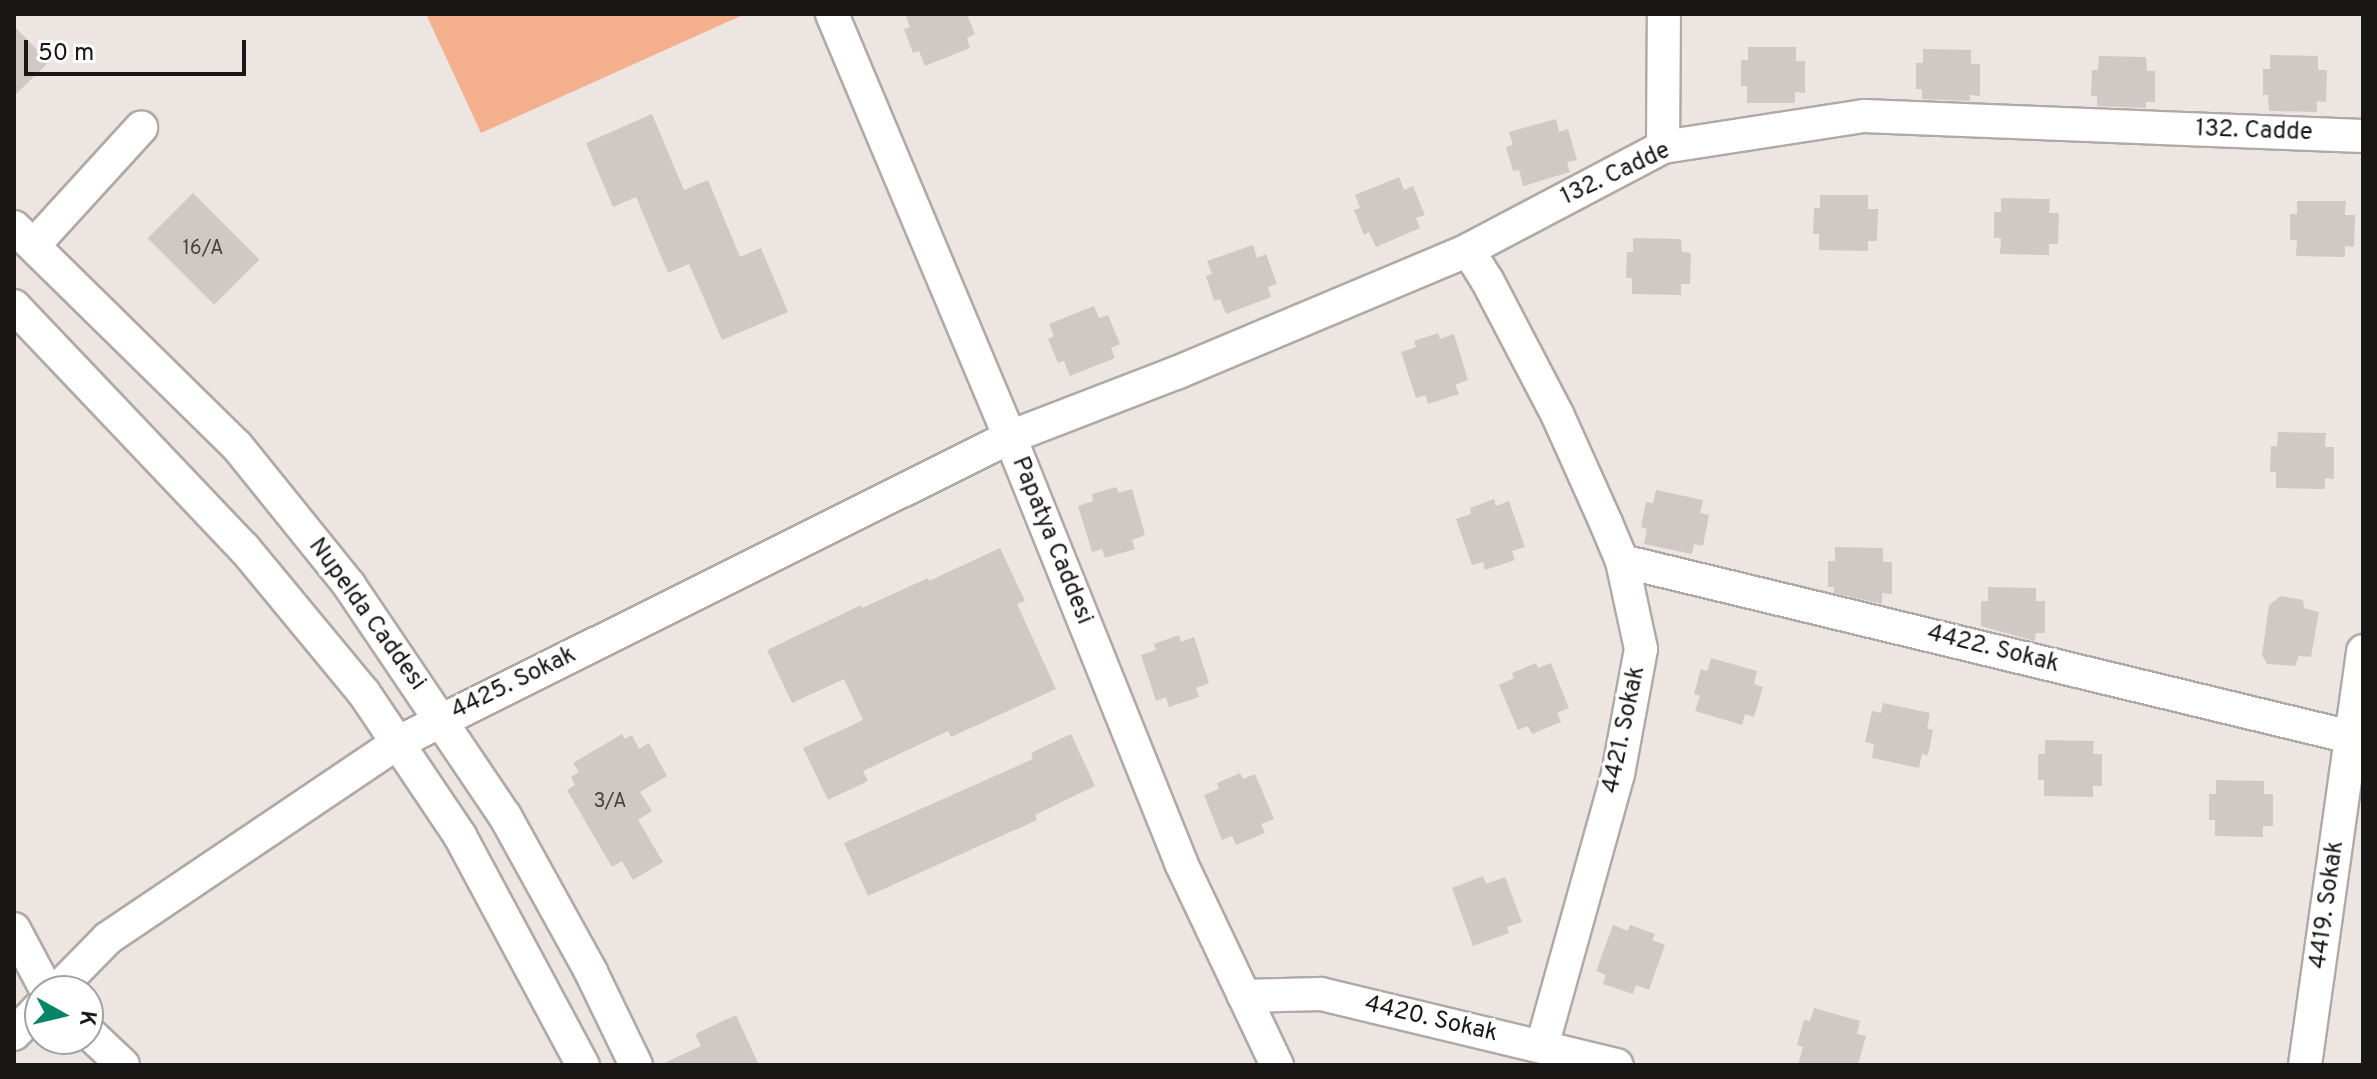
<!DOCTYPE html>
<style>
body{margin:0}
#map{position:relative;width:2377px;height:1079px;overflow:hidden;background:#ede5e2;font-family:Overpass,sans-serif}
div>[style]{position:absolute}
.green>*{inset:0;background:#f4af8d}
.building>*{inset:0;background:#cfc8c4;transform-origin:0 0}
.roads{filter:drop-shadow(2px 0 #b0a9a5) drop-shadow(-2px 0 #b0a9a5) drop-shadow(0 2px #b0a9a5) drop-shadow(0 -2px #b0a9a5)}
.minor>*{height:32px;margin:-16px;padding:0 16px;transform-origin:16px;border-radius:16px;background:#fff}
span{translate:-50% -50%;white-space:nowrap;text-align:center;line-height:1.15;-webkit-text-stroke:6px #fff;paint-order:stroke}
.number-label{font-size:20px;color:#464342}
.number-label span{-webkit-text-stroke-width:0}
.street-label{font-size:24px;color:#191716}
.frame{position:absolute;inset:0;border:16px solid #191716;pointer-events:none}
.north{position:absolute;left:24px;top:975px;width:80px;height:80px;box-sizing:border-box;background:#fff;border:2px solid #a3a2a2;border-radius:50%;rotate:98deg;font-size:22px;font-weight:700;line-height:32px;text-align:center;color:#191716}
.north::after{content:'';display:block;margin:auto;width:28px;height:36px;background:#068669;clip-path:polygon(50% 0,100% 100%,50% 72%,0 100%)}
.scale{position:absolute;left:24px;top:40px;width:222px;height:36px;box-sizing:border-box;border:4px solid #191716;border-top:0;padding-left:10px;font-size:24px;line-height:28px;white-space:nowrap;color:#191716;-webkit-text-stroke:6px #fff;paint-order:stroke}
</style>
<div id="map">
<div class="green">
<i style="clip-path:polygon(426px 14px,745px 14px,481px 133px)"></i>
</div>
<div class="building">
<i style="clip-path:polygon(905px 14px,967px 14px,975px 34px,967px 38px,970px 48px,925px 66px,919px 51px,913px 53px,904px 29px,910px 27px)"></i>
<i style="clip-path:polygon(14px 26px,49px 62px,14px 96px)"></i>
<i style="clip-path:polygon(1748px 47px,1796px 47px,1796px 61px,1805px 61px,1805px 93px,1795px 92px,1795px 103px,1747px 103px,1747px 86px,1741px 86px,1741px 60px,1748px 60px)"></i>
<i style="clip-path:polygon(1923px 49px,1971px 50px,1971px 64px,1980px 64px,1980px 96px,1970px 95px,1970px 101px,1922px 99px,1922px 89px,1916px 89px,1916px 63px,1923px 63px)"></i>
<i style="clip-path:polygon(2270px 55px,2318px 56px,2318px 70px,2327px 70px,2326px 102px,2317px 101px,2317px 112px,2269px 111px,2268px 95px,2263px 95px,2263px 69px,2270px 69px)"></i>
<i style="clip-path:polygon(2099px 56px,2146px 57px,2147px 71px,2155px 71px,2155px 102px,2146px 102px,2146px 108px,2097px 106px,2097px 96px,2091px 96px,2092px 70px,2098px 70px)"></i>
<i style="clip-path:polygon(652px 114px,684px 190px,708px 180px,740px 257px,761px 248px,788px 312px,722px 340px,689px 264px,668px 273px,636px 197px,613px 207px,586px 143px)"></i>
<i style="clip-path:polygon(1556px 119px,1559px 132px,1568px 129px,1577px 160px,1567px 162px,1570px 172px,1523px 186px,1519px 170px,1513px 171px,1506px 147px,1513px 145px,1509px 132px)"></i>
<i style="clip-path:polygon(1399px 177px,1404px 190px,1413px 186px,1425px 215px,1416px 218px,1420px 228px,1376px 247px,1369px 232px,1364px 235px,1354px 210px,1360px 208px,1355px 195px)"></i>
<i style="left:193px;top:193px;width:94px;height:64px;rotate:45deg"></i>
<i style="clip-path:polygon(1820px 195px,1868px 195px,1868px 209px,1878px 209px,1877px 241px,1868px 241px,1868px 251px,1819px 250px,1819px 234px,1813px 234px,1814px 208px,1820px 208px)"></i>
<i style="clip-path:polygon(2001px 198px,2050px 199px,2049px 213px,2059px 213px,2058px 244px,2049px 244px,2049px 255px,2000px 254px,2001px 238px,1994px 238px,1994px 212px,2001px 212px)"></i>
<i style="clip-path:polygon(2297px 201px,2346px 201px,2345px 215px,2355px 215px,2354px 247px,2345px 246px,2345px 257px,2296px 256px,2297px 240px,2290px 240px,2290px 214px,2297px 214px)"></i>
<i style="clip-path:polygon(1633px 238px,1681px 239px,1682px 252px,1691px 253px,1690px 284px,1681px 284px,1681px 295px,1632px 294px,1632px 278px,1626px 278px,1627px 252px,1633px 252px)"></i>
<i style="clip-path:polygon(1253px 245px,1257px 258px,1266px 254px,1277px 284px,1268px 287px,1271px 297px,1226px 314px,1220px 299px,1214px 301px,1206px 276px,1212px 274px,1207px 261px)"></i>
<i style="clip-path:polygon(1094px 306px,1099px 318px,1108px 315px,1120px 344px,1111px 348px,1115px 358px,1070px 376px,1064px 361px,1058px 363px,1048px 339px,1054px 336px,1049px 324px)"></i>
<i style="clip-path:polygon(1438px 333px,1440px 339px,1454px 334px,1468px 380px,1455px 385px,1459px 394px,1428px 404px,1426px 395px,1416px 398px,1401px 352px,1416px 347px,1414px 341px)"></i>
<i style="clip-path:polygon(2278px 432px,2326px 433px,2325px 447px,2334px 447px,2334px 479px,2325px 478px,2325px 489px,2276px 488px,2276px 472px,2270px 472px,2271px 446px,2277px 446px)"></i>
<i style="clip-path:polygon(1116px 487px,1119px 493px,1132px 489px,1145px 535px,1132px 540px,1135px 549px,1105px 558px,1102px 549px,1092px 552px,1078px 506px,1093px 501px,1092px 494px)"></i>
<i style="clip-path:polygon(1656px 490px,1703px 500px,1700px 513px,1709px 515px,1703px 546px,1694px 544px,1692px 554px,1644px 544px,1647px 529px,1641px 527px,1646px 502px,1653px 503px)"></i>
<i style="clip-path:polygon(1494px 499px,1496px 506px,1509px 501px,1525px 547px,1512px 551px,1515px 560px,1485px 570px,1483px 562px,1472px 565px,1456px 519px,1471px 514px,1470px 508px)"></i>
<i style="clip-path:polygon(1835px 547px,1883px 548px,1883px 562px,1892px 562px,1892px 594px,1882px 593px,1882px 604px,1834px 593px,1834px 587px,1828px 587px,1828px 561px,1835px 561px)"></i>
<i style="clip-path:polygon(1000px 548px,1025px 601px,1017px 604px,1056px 689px,951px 737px,948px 731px,863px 771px,868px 781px,828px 800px,803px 748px,863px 720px,844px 679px,792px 703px,767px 650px,861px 605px,862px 608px,928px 578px,929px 581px)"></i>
<i style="clip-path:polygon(1988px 587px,2036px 588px,2036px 601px,2045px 601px,2045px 633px,2036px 633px,2035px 641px,1981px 626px,1981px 601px,1988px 601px)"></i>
<i style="clip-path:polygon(2281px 596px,2303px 600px,2304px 608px,2319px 612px,2311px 657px,2299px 656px,2295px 666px,2267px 664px,2262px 655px,2269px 605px)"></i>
<i style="clip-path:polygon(1179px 635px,1181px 642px,1194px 637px,1209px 683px,1196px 688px,1199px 697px,1169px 707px,1166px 697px,1156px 701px,1141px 655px,1156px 650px,1154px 644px)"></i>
<i style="clip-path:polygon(1711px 658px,1757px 671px,1754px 684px,1763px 687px,1754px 717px,1745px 714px,1742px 725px,1695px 711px,1700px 696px,1694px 694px,1701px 669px,1707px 671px)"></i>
<i style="clip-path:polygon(1536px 663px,1538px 668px,1551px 663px,1569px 708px,1557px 713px,1561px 722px,1532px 734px,1528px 726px,1518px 730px,1499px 685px,1514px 678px,1512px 673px)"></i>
<i style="clip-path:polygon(1883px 703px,1930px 713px,1927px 729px,1933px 730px,1928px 755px,1922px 754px,1919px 768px,1872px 758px,1874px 744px,1865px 742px,1872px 711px,1881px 713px)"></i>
<i style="clip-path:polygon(622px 734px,625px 739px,632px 735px,639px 749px,649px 743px,667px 776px,640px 792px,652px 811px,638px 820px,663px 862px,633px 880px,622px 861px,612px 867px,567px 790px,575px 785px,571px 777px,579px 772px,573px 763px)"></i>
<i style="clip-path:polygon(1071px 734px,1095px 786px,1035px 815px,1037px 820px,868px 896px,844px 843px,1033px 759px,1031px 753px)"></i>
<i style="clip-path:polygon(2045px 740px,2094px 741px,2093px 754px,2102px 754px,2102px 786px,2093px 786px,2093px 797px,2044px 796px,2044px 780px,2038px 780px,2038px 754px,2045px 754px)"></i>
<i style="clip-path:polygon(1240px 773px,1243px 779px,1255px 774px,1274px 819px,1261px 824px,1265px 833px,1236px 845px,1232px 836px,1222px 840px,1204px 795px,1219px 789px,1217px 783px)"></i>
<i style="clip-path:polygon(2216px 780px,2264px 781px,2264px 794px,2273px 794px,2273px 826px,2263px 826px,2263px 837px,2215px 836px,2215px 820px,2209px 820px,2209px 794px,2216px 794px)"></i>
<i style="clip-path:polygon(1483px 876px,1486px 884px,1505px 877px,1522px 922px,1507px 927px,1509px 933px,1473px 946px,1452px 888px)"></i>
<i style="clip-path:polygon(1613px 925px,1628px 931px,1630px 925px,1655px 934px,1652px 940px,1665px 945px,1649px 990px,1636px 985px,1633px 994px,1603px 984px,1606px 975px,1596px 971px)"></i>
<i style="clip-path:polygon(1814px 1008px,1860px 1021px,1857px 1034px,1866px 1036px,1858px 1065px,1798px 1065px,1803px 1047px,1797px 1045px,1804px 1020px,1810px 1021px)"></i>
<i style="clip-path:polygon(736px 1015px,759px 1065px,660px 1065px,701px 1046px,695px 1034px)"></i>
</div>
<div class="roads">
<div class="minor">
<i style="left:832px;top:14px;width:459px;rotate:67.2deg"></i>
<i style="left:1010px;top:437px;width:459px;rotate:68.1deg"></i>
<i style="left:1181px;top:863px;width:224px;rotate:64.6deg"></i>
<i style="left:1663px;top:147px;width:133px;rotate:-89.6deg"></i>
<i style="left:14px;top:227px;width:313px;rotate:44.5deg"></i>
<i style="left:237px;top:446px;width:179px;rotate:51.1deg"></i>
<i style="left:349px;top:585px;width:279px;rotate:56deg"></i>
<i style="left:505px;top:816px;width:178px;rotate:61.1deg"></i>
<i style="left:591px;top:972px;width:103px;rotate:64.2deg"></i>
<i style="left:34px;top:245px;width:159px;rotate:-47.6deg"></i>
<i style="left:1468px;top:250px;width:36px;rotate:58deg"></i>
<i style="left:1487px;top:280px;width:153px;rotate:62.4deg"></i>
<i style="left:1558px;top:416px;width:117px;rotate:65.8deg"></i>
<i style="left:1606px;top:523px;width:41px;rotate:67.2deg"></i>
<i style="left:1622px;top:561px;width:90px;rotate:77.8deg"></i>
<i style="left:1641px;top:649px;width:127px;rotate:100.4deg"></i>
<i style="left:1618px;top:774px;width:283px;rotate:105.6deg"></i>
<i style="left:14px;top:306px;width:334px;rotate:46.5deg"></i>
<i style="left:244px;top:548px;width:188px;rotate:50.4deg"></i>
<i style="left:364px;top:693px;width:172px;rotate:56.1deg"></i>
<i style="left:460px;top:836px;width:260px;rotate:61.8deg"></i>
<i style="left:1622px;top:561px;width:762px;rotate:13.58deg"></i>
<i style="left:14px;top:929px;width:70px;rotate:62deg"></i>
<i style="left:56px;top:991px;width:74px;rotate:-45.5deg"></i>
<i style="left:108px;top:938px;width:349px;rotate:-34deg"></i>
<i style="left:397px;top:743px;width:685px;rotate:-26.53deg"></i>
<i style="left:1010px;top:437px;width:178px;rotate:-21.1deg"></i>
<i style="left:1176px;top:373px;width:317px;rotate:-22.8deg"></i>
<i style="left:1468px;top:250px;width:221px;rotate:-27.8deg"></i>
<i style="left:1663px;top:147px;width:203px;rotate:-8.8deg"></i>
<i style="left:1864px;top:116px;width:499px;rotate:2.3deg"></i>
<i style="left:1244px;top:996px;width:77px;rotate:-1.5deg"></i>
<i style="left:1321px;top:994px;width:304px;rotate:13.5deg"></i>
<i style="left:88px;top:1032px;width:48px;rotate:43.3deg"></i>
<i style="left:14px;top:1034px;width:37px;rotate:-46deg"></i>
<i style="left:2305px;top:1065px;width:418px;rotate:-82deg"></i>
</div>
</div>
<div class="number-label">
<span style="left:203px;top:249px">16/A</span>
<span style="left:610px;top:802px">3/A</span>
</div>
<div class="street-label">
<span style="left:2254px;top:132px;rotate:2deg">132. Cadde</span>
<span style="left:1616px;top:175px;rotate:-25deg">132. Cadde</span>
<span style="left:1051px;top:541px;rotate:68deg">Papatya Caddesi</span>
<span style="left:366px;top:615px;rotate:54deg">Nupelda Caddesi</span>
<span style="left:1993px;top:650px;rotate:14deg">4422. Sokak</span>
<span style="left:514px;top:684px;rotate:-26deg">4425. Sokak</span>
<span style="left:1625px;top:730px;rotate:-78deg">4421. Sokak</span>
<span style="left:2328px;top:905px;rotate:-82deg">4419. Sokak</span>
<span style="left:1431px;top:1020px;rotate:13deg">4420. Sokak</span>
</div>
<div class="frame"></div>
<div class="north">K</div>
<div class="scale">50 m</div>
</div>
